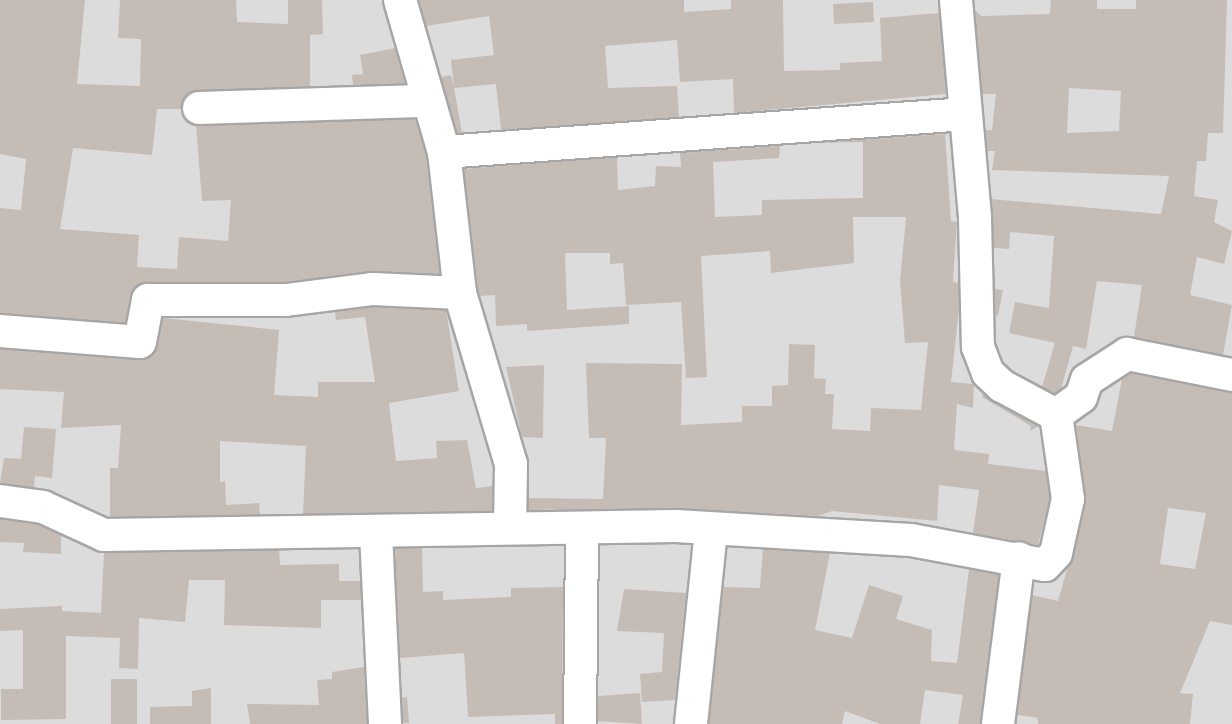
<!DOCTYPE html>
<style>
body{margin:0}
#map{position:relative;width:1232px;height:724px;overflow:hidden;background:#f0ede6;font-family:"Asap Condensed",sans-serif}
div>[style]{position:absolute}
.residential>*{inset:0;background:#dddcdc;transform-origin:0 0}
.building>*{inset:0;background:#c5bcb5;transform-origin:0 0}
.roads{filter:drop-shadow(2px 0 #a6a6a6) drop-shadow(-2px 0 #a6a6a6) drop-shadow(0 2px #a6a6a6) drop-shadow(0 -2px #a6a6a6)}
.minor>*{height:32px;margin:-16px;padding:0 16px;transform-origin:16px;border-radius:16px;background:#fff}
span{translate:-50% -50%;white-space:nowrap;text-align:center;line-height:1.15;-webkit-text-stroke:4.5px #fff;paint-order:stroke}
</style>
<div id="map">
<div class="residential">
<i style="left:0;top:0;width:1232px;height:724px"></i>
</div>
<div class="building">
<i style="clip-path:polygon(0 0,85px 0,77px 84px,140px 86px,141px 39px,118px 38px,120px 0,236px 0,237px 22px,288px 24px,288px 0,322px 0,323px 34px,310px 35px,310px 87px,190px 92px,181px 109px,157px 109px,152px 155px,73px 148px,60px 229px,139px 235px,137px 267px,177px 269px,179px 237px,228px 241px,231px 200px,202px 201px,196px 125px,416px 119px,426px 156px,440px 274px,374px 271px,285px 282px,147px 282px,133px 290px,125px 323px,0 313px,0 208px,21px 210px,26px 159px,0 154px)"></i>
<i style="clip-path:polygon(419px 0,684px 0,684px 12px,731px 9px,731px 0,783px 0,784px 71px,840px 70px,840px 63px,882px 61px,880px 18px,939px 13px,946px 94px,734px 113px,733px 79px,680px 82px,677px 40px,605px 46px,608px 88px,677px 86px,679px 117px,501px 130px,496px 84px,454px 88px,462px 133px,457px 133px,441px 77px,451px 75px,454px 87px,451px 60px,494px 55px,489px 16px,426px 26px)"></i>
<i style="clip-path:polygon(evenodd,1051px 0,1097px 0,1097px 9px,1136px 9px,1136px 0,1227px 0,1223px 133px,1208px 133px,1206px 161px,1197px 161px,1194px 196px,1218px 200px,1214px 222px,1232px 231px,1224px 264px,1197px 257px,1190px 295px,1232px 305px,1223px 355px,1134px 337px,1142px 285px,1097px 281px,1086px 349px,1073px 346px,1061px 389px,1055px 394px,1042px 387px,1055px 343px,1009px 333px,1015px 302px,1049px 308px,1054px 236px,1010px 232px,1009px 249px,994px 248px,991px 199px,1161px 214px,1169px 176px,992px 170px,995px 151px,987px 151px,985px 130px,992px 130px,996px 94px,982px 94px,975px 10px,981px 16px,1050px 14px,1051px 0,1069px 88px,1121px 91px,1119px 131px,1067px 133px,1069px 88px)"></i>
<i style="left:873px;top:2px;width:20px;height:40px;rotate:87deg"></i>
<i style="clip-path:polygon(395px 48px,405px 84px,353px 85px,352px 75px,363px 74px,360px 55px)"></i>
<i style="clip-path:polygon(945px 134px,951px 221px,957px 222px,953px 282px,959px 283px,959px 309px,951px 382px,974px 384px,973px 408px,957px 404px,954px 450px,989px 454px,988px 464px,1046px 471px,1050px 498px,1038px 545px,973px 533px,979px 490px,939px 485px,937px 521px,832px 511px,818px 516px,676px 508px,528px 510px,528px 498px,603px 499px,606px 438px,589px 438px,586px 363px,682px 364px,681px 425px,742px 422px,742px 406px,772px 406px,772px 386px,788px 385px,789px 344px,815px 345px,814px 378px,826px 379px,825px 394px,834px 394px,832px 429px,870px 431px,871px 408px,921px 410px,928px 342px,905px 343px,900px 281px,906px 217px,853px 217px,854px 263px,771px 273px,770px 251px,701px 256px,707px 377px,686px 378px,681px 302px,626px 305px,623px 263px,610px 264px,610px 253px,565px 253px,567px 310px,629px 306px,629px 324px,527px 331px,527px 324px,496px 326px,495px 295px,480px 296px,478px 289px,464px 169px,617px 157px,618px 190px,655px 186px,656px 166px,681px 167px,680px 153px,780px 146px,779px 158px,713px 162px,715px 217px,762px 215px,762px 200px,863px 198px,863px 142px,817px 143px)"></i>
<i style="clip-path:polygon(995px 289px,1003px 290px,998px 316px,995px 315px)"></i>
<i style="clip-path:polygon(374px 307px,446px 310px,459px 391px,389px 403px,396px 461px,437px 458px,436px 441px,467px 440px,476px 488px,493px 486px,492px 511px,303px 514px,306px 446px,220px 441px,220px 482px,225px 481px,226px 505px,259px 503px,260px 515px,110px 517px,110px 468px,118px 468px,121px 425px,61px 428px,64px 392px,0 389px,0 349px,147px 359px,158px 346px,163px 318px,279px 330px,274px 395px,318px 397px,318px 382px,375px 382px,365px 317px,336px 320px,335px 312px)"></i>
<i style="clip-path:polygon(544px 365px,543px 438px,522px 437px,506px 367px)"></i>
<i style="clip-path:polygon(evenodd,1131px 373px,1232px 393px,1232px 625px,1210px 621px,1180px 693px,1193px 694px,1190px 724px,1038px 724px,1038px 718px,1017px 715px,1032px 595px,1058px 601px,1086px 503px,1076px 425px,1112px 431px,1122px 379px,1131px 373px,1168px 508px,1206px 513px,1195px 569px,1160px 564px,1168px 508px)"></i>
<i style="clip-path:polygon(983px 393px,993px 402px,1039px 426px,1030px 431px,1031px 426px,982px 397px)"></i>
<i style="clip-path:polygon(24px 427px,56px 429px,52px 478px,35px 476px,34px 488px,0 483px,4px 458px,21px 459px)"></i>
<i style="clip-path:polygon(0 519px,38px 524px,61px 535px,61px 554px,23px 552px,24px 543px,0 542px)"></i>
<i style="clip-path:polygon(395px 548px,422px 548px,423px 592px,443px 591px,443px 600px,511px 597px,511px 588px,563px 587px,562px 724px,555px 724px,555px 714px,468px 717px,464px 653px,400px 658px)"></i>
<i style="clip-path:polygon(763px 549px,830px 553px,815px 630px,852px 638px,869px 585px,903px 596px,896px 619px,932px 630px,931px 661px,957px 663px,969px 569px,999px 575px,980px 724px,958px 724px,963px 695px,925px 690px,920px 724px,880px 724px,845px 711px,842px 724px,709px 724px,723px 587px,760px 588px)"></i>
<i style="clip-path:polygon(279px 550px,280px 565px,339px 564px,339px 581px,360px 581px,361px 600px,321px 600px,321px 628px,224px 625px,225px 580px,189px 580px,185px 622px,139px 618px,138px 669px,119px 668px,120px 638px,66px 636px,66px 719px,1px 720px,1px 689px,23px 689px,23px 630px,0 631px,0 609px,62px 606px,62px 611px,101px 613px,104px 553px)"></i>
<i style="clip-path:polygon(624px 589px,686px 593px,675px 700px,642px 702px,640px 674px,662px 672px,664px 633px,617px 631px)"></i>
<i style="clip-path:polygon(364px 667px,367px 724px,250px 724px,247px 704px,319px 705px,317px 680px,332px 679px,332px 672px)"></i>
<i style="left:111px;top:679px;width:26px;height:45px"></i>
<i style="clip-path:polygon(211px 688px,211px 724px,150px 724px,150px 707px,192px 706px,192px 691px)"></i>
<i style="clip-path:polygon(640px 693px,642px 724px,598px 721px,598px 696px)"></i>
<i style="clip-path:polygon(407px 697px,409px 723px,403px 723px,402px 698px)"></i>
</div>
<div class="roads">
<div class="minor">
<i style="left:400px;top:0;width:158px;rotate:73.9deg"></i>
<i style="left:444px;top:152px;width:142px;rotate:83.5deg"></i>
<i style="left:460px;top:293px;width:178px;rotate:73.4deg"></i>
<i style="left:511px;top:464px;width:64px;rotate:90.9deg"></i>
<i style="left:956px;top:0;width:219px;rotate:85deg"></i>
<i style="left:975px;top:218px;width:129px;rotate:88.7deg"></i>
<i style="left:978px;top:347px;width:28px;rotate:69deg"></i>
<i style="left:988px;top:373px;width:19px;rotate:43deg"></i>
<i style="left:1002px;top:386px;width:61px;rotate:28.2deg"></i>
<i style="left:199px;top:108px;width:229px;rotate:-1.8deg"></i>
<i style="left:444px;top:152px;width:523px;rotate:-4.16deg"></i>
<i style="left:0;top:331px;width:140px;rotate:4.5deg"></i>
<i style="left:140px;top:342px;width:43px;rotate:-79.2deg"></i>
<i style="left:148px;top:300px;width:138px"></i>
<i style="left:286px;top:300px;width:88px;rotate:-7.2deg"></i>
<i style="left:373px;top:289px;width:87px;rotate:2.6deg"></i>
<i style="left:0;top:501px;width:43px;rotate:7.9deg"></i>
<i style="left:43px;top:507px;width:67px;rotate:24.7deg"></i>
<i style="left:104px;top:535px;width:572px;rotate:-0.9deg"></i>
<i style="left:676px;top:526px;width:235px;rotate:3.4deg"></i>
<i style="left:911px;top:540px;width:136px;rotate:10.6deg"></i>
<i style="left:1045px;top:565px;width:16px;rotate:-47deg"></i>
<i style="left:1056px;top:553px;width:55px;rotate:-77.5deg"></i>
<i style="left:1068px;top:499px;width:85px;rotate:-98.1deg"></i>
<i style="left:1056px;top:415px;width:31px;rotate:-36deg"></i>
<i style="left:1081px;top:397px;width:18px;rotate:-71deg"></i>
<i style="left:1087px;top:380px;width:48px;rotate:-33deg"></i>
<i style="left:1127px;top:354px;width:107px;rotate:11.3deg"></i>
<i style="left:376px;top:533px;width:191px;rotate:87.3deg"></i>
<i style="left:580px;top:724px;width:196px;rotate:-89.4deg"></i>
<i style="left:691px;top:724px;width:196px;rotate:-84.1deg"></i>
<i style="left:998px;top:724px;width:167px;rotate:-82.8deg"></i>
</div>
</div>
</div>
